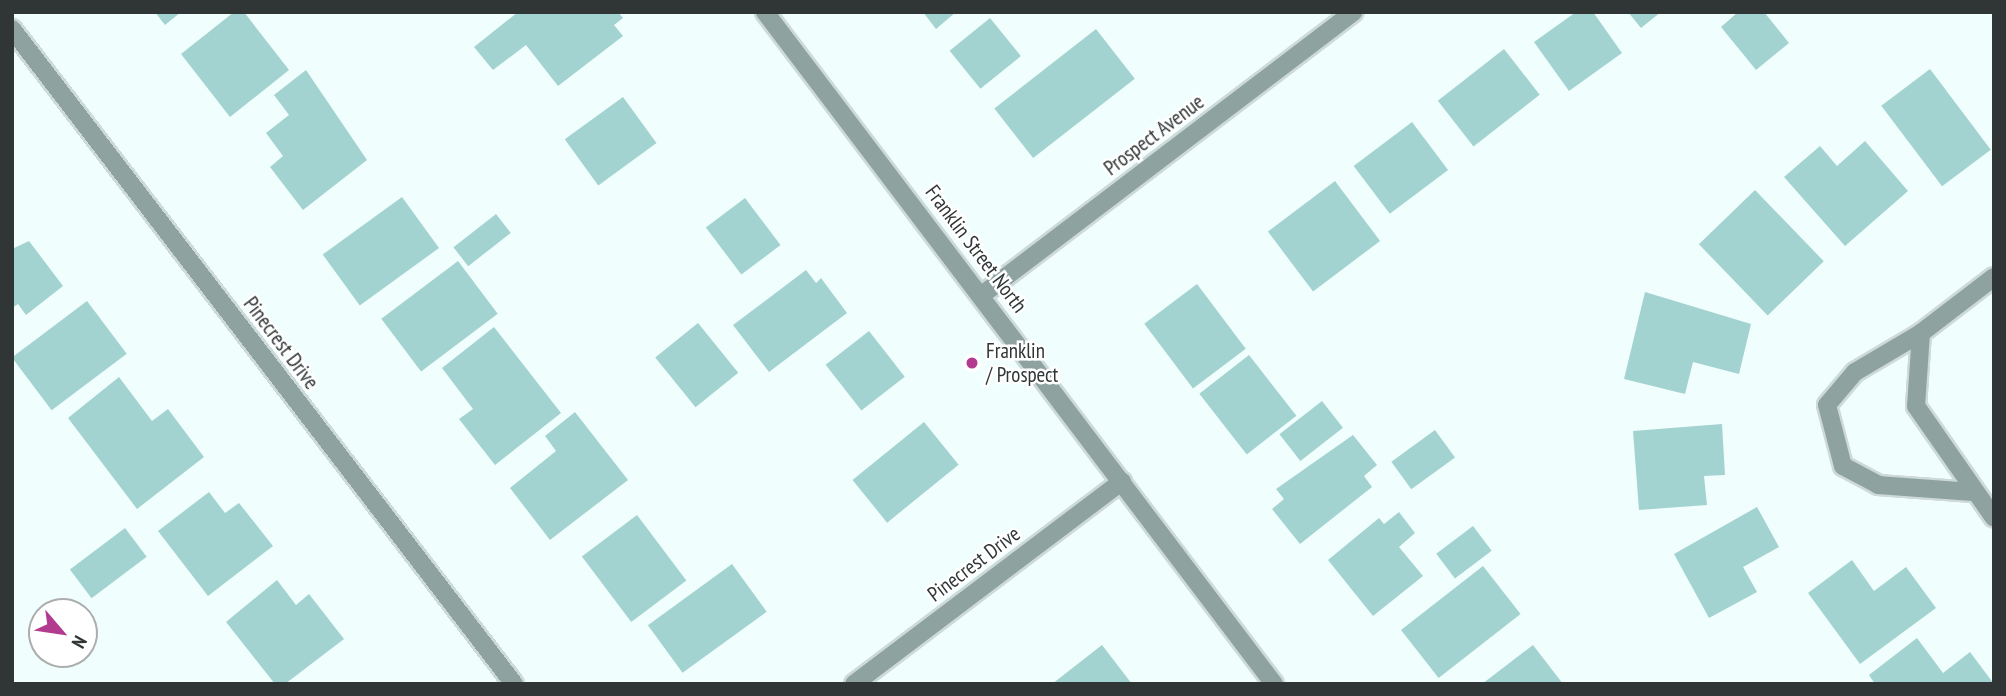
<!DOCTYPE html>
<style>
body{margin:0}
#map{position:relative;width:2006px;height:696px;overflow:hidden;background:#f0fefd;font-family:"PT Sans Narrow",sans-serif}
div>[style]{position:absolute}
.building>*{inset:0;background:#a3d3d0;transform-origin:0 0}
.roads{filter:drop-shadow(2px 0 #cddad9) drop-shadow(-2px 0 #cddad9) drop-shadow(0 2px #cddad9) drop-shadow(0 -2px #cddad9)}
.minor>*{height:18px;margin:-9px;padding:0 9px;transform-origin:9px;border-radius:9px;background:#8ea2a0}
.tertiary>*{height:18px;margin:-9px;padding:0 9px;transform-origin:9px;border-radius:9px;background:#8ea2a0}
.dots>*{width:19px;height:19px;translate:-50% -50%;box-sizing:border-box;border:4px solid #fff;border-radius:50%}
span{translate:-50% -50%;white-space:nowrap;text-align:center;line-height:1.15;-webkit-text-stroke:5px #fff;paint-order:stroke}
.street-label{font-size:21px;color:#303535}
.poi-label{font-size:21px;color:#303535}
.left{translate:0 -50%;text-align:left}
.frame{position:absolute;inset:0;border:14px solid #303535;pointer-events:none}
.north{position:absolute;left:28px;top:598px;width:70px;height:70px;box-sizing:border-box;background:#fff;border:2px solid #acaeae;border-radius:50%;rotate:119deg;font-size:19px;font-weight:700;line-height:28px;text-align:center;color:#303535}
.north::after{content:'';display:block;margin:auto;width:24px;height:32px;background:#b23a8f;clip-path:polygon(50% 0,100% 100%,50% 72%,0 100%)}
</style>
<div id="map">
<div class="building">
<i style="clip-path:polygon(155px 12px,181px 12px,165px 25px)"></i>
<i style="clip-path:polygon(234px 12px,244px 12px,289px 70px,230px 117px,181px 54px)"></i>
<i style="clip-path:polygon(518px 12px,618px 12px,623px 18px,614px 25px,623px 36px,558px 86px,526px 45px,493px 70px,474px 47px)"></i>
<i style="clip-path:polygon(923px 12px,956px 12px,936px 29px)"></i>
<i style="clip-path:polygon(1576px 12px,1593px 12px,1622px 53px,1569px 91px,1534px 42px)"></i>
<i style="clip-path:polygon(1628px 12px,1661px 12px,1641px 28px)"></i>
<i style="clip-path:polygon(1738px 12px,1764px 12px,1789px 43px,1756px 70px,1721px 27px)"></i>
<i style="left:990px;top:18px;width:49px;height:52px;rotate:51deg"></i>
<i style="left:1096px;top:29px;width:63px;height:129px;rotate:52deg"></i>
<i style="left:1504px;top:49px;width:58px;height:84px;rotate:52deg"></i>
<i style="left:1930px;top:69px;width:101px;height:61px;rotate:53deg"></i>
<i style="clip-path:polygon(306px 70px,367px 160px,303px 210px,270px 167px,283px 156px,266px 133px,289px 115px,274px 95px)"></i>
<i style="left:623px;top:97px;width:57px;height:72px;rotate:54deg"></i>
<i style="left:1412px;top:122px;width:60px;height:73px;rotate:53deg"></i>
<i style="clip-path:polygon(1865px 141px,1908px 191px,1845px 246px,1784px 177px,1820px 146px,1837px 166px)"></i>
<i style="left:1335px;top:181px;width:75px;height:84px;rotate:53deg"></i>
<i style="left:1755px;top:190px;width:99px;height:78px;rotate:46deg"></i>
<i style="left:402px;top:197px;width:63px;height:98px;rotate:54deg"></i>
<i style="left:745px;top:198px;width:59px;height:49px;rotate:53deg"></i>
<i style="left:496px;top:214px;width:24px;height:54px;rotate:52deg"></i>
<i style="clip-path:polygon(29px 241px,63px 286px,26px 315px,18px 304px,12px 308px,12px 249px)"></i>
<i style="left:458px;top:261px;width:66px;height:96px;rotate:53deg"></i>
<i style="clip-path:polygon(806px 270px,816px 283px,821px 278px,847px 313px,769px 372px,733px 325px)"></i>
<i style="left:1197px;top:284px;width:81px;height:66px;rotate:53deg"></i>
<i style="clip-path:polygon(1645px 292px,1751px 324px,1739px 374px,1693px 362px,1685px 394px,1624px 379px)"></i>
<i style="left:87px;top:301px;width:66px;height:94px;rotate:53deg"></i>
<i style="left:698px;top:323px;width:64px;height:55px;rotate:51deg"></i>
<i style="clip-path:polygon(494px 327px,561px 413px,495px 465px,459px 419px,473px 409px,442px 368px)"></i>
<i style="left:869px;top:331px;width:58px;height:55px;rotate:52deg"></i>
<i style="left:1249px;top:355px;width:77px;height:63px;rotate:52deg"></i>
<i style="clip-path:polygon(119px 377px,152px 421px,168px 409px,204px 457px,137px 509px,68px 418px)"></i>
<i style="left:1322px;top:401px;width:34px;height:54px;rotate:52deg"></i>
<i style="clip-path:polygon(575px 412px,628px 480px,550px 540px,510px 488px,556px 451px,545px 436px)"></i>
<i style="left:924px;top:422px;width:55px;height:92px;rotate:51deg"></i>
<i style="clip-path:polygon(1722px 424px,1725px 475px,1704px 476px,1707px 505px,1639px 510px,1633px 431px)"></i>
<i style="left:1435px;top:430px;width:34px;height:54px;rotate:54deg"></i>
<i style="clip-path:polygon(1353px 435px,1377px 465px,1364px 476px,1372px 487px,1300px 544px,1272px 509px,1284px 499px,1276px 489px)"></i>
<i style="clip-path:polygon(209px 492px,225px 513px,239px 503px,273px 546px,208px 596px,158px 531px)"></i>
<i style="clip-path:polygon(1757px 507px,1779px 547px,1743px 567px,1757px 592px,1709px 618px,1674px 554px)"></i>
<i style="clip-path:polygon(1399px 512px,1415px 533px,1399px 547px,1423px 576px,1373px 616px,1328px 560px,1379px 518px,1384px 524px)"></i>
<i style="left:637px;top:515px;width:82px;height:69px;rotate:53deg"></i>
<i style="left:1473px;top:526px;width:31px;height:46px;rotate:53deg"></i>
<i style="left:125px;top:528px;width:36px;height:69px;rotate:53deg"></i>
<i style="clip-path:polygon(1852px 560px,1874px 591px,1906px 567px,1936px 608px,1860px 664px,1808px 593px)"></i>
<i style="left:732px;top:564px;width:59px;height:104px;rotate:54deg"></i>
<i style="left:1483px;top:566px;width:61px;height:104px;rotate:52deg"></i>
<i style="clip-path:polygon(277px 580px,296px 605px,309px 594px,344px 639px,285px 684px,275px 684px,226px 622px)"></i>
<i style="clip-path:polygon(1917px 638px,1943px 673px,1970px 652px,1994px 684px,1875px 684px,1869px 675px)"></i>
<i style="clip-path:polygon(1102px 645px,1132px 684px,1052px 684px)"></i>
<i style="clip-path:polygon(1533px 645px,1563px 684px,1482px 684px)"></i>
</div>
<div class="roads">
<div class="minor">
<i style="left:12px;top:29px;width:825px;rotate:52.53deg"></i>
<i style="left:1994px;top:277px;width:92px;rotate:142.5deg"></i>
<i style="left:1921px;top:333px;width:73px;rotate:93.9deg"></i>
<i style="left:1916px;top:406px;width:136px;rotate:55.1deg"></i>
<i style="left:982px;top:295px;width:467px;rotate:-37.3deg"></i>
<i style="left:1921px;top:333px;width:77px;rotate:149.4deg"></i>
<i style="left:1855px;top:372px;width:43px;rotate:130.3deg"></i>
<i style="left:1827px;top:405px;width:63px;rotate:75.3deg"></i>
<i style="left:1843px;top:466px;width:40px;rotate:28deg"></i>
<i style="left:1878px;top:485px;width:95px;rotate:4.2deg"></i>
<i style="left:854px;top:684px;width:336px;rotate:-37.1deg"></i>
</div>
<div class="tertiary">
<i style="left:765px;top:12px;width:843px;rotate:52.86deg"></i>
</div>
</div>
<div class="dots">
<i style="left:972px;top:363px;background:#b23a8f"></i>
</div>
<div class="street-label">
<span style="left:1154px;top:135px;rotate:-37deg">Prospect Avenue</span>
<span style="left:976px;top:249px;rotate:53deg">Franklin Street North</span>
<span style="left:281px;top:343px;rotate:53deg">Pinecrest Drive</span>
<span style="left:974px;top:564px;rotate:-37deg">Pinecrest Drive</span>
</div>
<div class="poi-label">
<span class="left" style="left:986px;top:363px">Franklin<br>/ Prospect</span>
</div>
<div class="frame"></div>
<div class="north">N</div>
</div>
